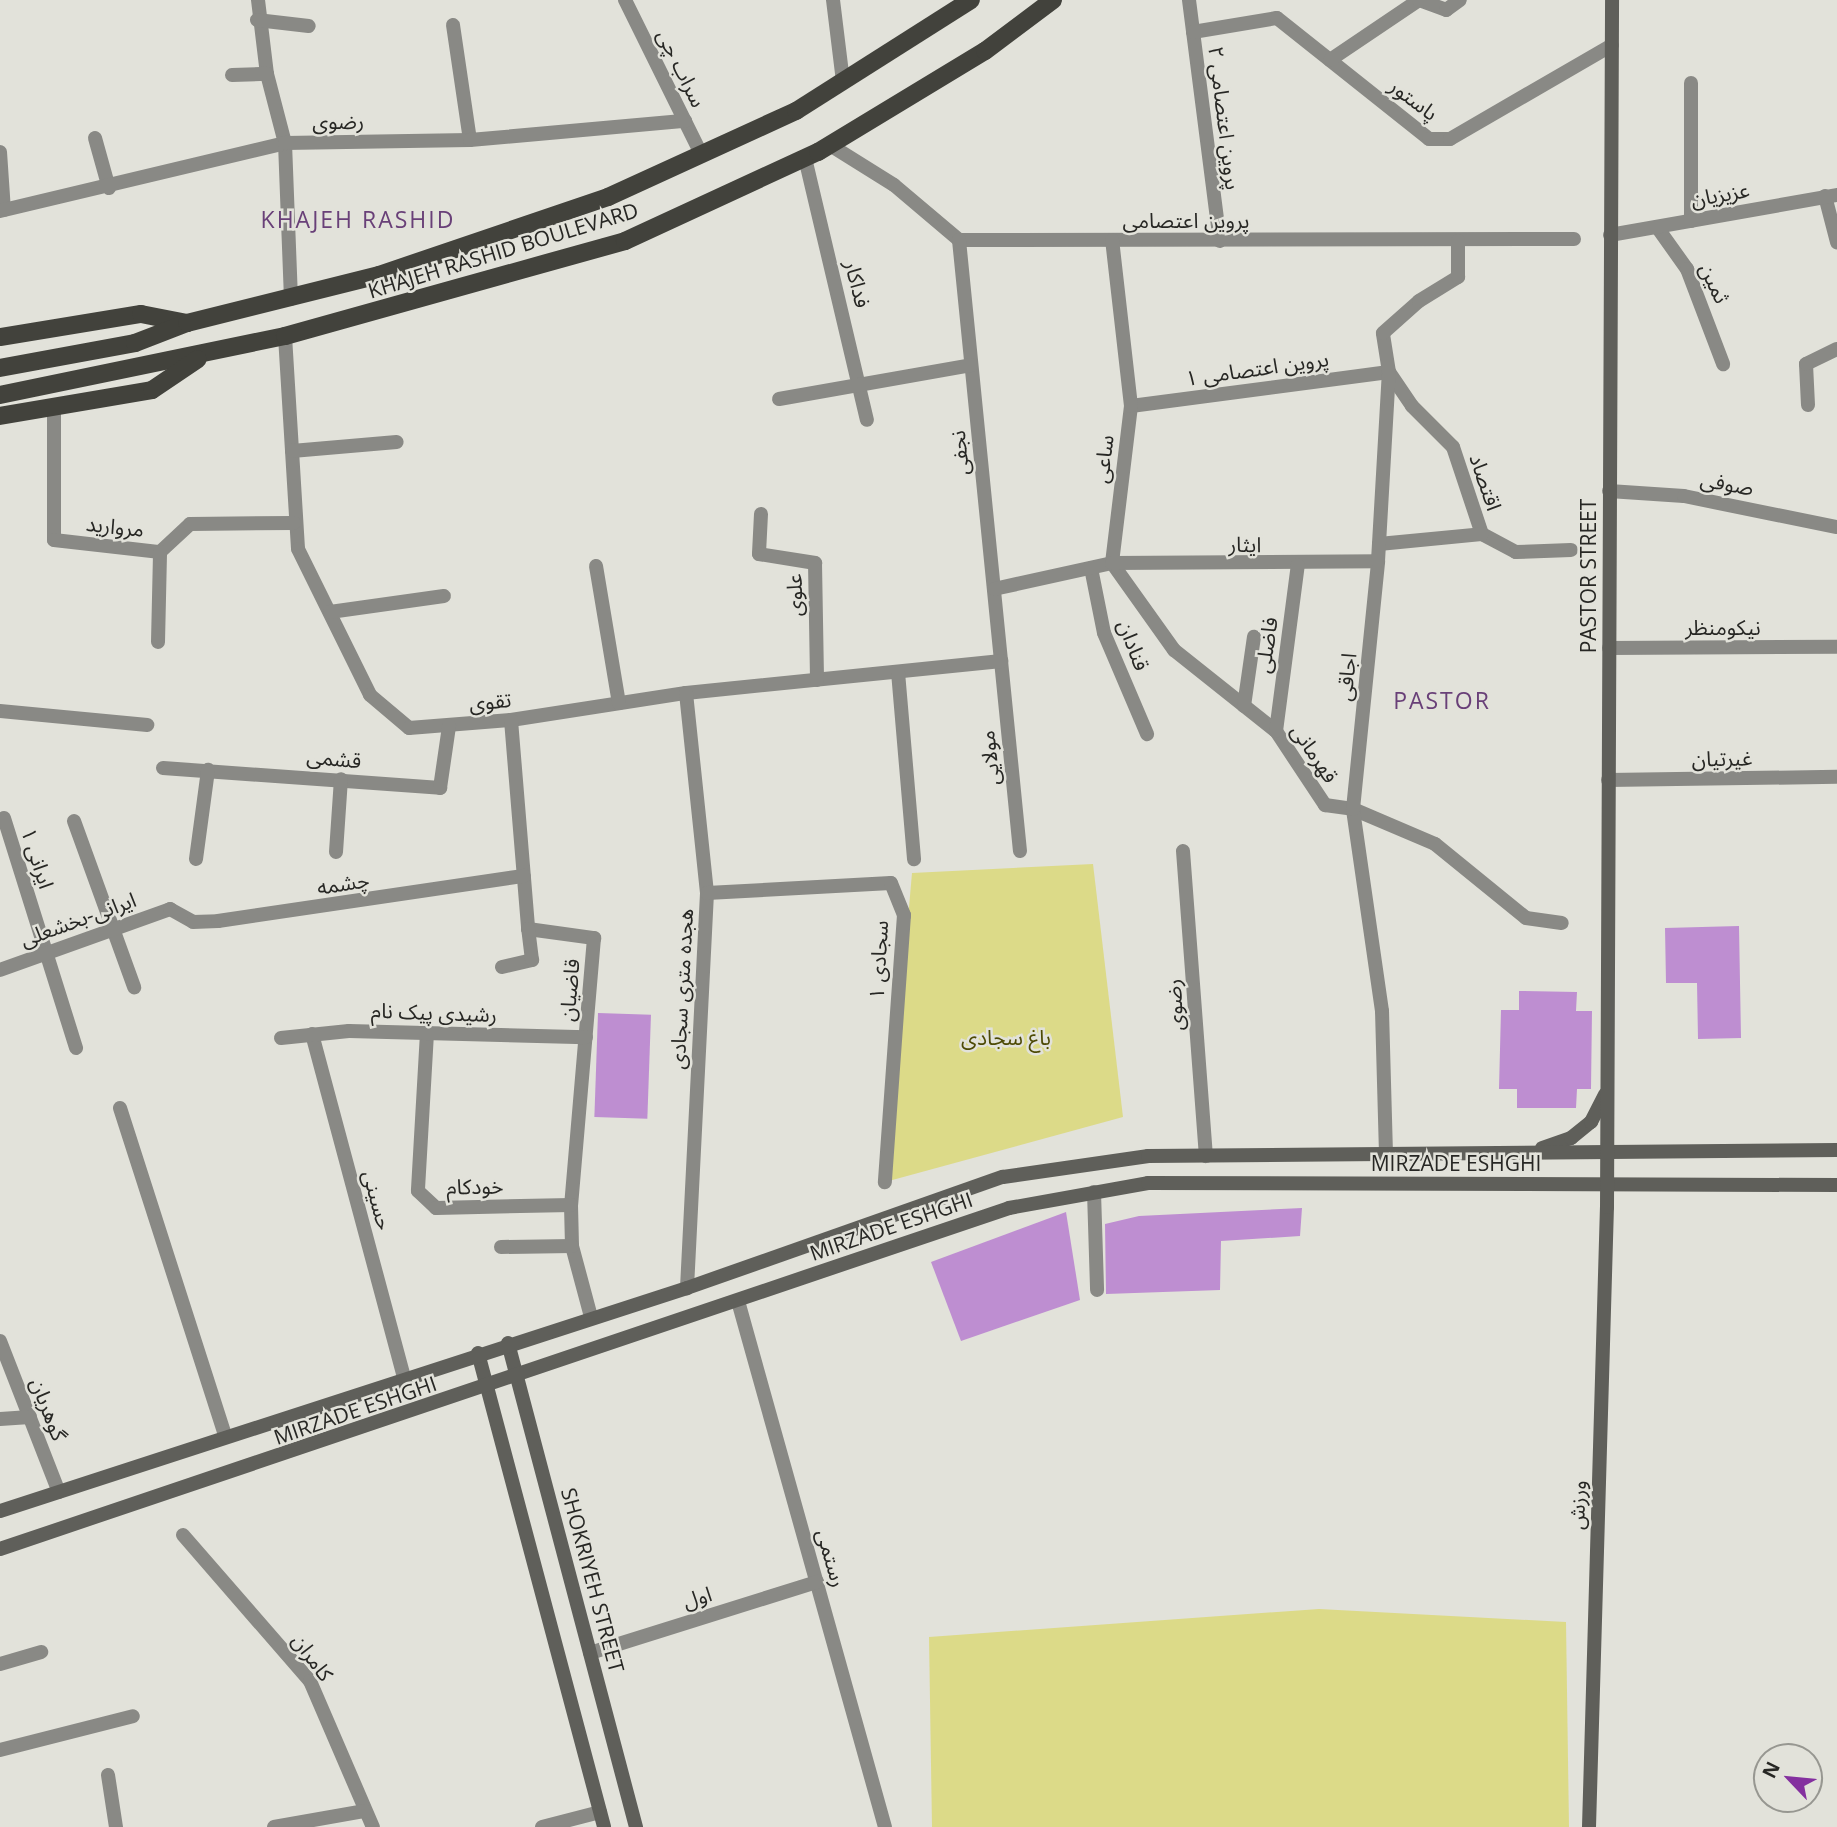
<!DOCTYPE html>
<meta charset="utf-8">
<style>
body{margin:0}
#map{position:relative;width:1837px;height:1827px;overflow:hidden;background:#e2e2da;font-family:"Open Sans","Noto Sans Arabic",sans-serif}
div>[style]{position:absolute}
.green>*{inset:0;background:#dcda88}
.building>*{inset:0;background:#be8ed1;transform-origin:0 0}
.street>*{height:14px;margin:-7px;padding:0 7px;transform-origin:7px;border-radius:7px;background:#898985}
.secondary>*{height:14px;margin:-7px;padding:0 7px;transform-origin:7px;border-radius:7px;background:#5f5f5a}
.primary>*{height:18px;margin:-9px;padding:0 9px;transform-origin:9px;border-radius:9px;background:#42423c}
span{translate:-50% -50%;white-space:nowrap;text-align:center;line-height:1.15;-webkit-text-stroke:5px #e2e2da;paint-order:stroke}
.street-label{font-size:21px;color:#272724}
.park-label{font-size:21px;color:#4d4a05}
.neighbourhood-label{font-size:23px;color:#694078;letter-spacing:2px}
.north{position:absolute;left:1753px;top:1743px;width:70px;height:70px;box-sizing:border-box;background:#e2e2da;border:2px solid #979791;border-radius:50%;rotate:296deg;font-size:19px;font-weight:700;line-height:28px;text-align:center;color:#272724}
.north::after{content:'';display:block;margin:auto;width:24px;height:32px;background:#84309f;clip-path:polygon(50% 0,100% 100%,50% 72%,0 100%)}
</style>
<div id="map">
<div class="green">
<i style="clip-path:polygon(1093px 864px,1123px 1117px,885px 1182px,912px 873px)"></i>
<i style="clip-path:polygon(1319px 1609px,1566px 1622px,1569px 1827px,932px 1827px,929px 1637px)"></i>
</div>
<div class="building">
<i style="clip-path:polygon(1739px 926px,1741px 1038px,1698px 1039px,1697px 983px,1666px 983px,1665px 928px)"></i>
<i style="clip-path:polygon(1519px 991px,1577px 992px,1576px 1011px,1592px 1011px,1591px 1089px,1577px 1089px,1576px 1108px,1517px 1108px,1517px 1089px,1499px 1089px,1501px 1010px,1519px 1010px)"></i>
<i style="left:598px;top:1013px;width:53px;height:104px;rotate:2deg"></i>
<i style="clip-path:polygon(1302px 1208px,1300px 1236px,1221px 1241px,1220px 1290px,1106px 1294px,1105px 1224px,1139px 1216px)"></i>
<i style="clip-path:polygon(1066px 1212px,1080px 1300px,961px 1341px,931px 1262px)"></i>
</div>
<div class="street">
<i style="left:258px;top:0;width:75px;rotate:83.1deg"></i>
<i style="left:267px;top:74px;width:71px;rotate:75.4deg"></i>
<i style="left:285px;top:143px;width:156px;rotate:87.8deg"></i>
<i style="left:625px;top:0;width:172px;rotate:63.7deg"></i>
<i style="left:833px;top:0;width:83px;rotate:83deg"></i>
<i style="left:1189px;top:0;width:243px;rotate:82.7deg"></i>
<i style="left:257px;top:20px;width:52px;rotate:6.6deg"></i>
<i style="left:453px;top:25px;width:116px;rotate:81.6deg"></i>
<i style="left:1193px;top:32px;width:85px;rotate:-9.5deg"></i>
<i style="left:1277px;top:18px;width:194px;rotate:38.5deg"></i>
<i style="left:1429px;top:139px;width:21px"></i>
<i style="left:1450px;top:139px;width:187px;rotate:-30.1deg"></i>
<i style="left:1330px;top:60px;width:107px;rotate:-34deg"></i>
<i style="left:1419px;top:0;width:29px;rotate:20deg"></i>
<i style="left:1446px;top:10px;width:17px;rotate:-36deg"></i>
<i style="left:232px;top:75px;width:35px;rotate:-2deg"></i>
<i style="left:1691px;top:83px;width:138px;rotate:90deg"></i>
<i style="left:95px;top:138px;width:52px;rotate:74.4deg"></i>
<i style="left:830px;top:145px;width:75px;rotate:32deg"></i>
<i style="left:894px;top:185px;width:85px;rotate:40.2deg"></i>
<i style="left:959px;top:240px;width:615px;rotate:-0.09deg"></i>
<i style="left:0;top:152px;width:58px;rotate:86.1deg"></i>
<i style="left:805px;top:158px;width:269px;rotate:76.7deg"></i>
<i style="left:1825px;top:196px;width:48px;rotate:75.4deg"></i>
<i style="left:0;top:211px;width:293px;rotate:-13.4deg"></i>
<i style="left:285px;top:143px;width:185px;rotate:-0.9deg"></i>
<i style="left:470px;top:140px;width:216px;rotate:-5.1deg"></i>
<i style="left:1657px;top:227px;width:52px;rotate:54.5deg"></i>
<i style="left:1687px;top:269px;width:102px;rotate:69.2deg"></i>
<i style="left:1610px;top:235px;width:230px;rotate:-10deg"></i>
<i style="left:959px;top:240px;width:614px;rotate:84.3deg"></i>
<i style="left:285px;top:336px;width:213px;rotate:86.5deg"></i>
<i style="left:298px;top:549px;width:163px;rotate:63.7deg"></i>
<i style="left:370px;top:695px;width:51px;rotate:40.2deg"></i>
<i style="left:409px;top:728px;width:102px;rotate:-4.5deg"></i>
<i style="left:511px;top:720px;width:177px;rotate:-8.8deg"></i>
<i style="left:686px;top:693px;width:317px;rotate:-5.8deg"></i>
<i style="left:1389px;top:372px;width:41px;rotate:55.9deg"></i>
<i style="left:1412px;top:406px;width:58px;rotate:45deg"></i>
<i style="left:1453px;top:447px;width:92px;rotate:71.6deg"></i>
<i style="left:1482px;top:534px;width:38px;rotate:28deg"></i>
<i style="left:1516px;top:552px;width:55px;rotate:-2.1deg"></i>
<i style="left:779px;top:399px;width:195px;rotate:-10deg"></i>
<i style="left:1808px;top:405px;width:41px;rotate:-92.8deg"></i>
<i style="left:1806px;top:364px;width:34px;rotate:-26deg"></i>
<i style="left:1131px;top:406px;width:260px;rotate:-7.5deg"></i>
<i style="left:54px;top:407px;width:133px;rotate:90deg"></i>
<i style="left:54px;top:540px;width:107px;rotate:6.5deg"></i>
<i style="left:160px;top:552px;width:41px;rotate:-43deg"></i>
<i style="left:190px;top:524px;width:104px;rotate:-0.6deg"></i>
<i style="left:292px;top:451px;width:105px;rotate:-4.9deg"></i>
<i style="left:1609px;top:491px;width:75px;rotate:3.8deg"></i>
<i style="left:1684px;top:496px;width:156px;rotate:11.5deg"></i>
<i style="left:761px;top:514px;width:40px;rotate:92.9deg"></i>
<i style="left:759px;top:554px;width:57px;rotate:9.1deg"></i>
<i style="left:815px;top:563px;width:117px;rotate:89deg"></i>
<i style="left:1379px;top:544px;width:103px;rotate:-5.5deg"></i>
<i style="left:1112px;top:563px;width:107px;rotate:54.5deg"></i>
<i style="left:1174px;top:650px;width:130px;rotate:38.5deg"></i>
<i style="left:1276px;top:731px;width:89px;rotate:56.5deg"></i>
<i style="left:1325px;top:805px;width:28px;rotate:8deg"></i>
<i style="left:1353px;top:809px;width:89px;rotate:23.1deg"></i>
<i style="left:1435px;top:844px;width:117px;rotate:39.1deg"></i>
<i style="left:1526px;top:918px;width:36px;rotate:8deg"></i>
<i style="left:1112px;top:563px;width:158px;rotate:-83.1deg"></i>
<i style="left:1131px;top:406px;width:167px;rotate:-96.5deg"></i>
<i style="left:596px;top:566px;width:139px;rotate:80.5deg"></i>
<i style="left:1091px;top:568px;width:66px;rotate:78.7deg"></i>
<i style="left:1104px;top:633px;width:110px;rotate:66.9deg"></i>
<i style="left:994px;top:589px;width:121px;rotate:-12.4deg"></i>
<i style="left:1112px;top:563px;width:266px;rotate:-0.4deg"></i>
<i style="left:330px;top:612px;width:115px;rotate:-8deg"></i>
<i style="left:158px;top:642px;width:90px;rotate:-88.7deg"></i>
<i style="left:1609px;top:648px;width:228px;rotate:-0.3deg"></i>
<i style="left:898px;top:672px;width:188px;rotate:85.1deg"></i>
<i style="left:686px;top:693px;width:201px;rotate:84deg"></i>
<i style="left:707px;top:893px;width:396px;rotate:92.9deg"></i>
<i style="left:1244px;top:706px;width:70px;rotate:-81.8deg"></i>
<i style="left:0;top:711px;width:148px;rotate:5.4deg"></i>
<i style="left:511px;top:720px;width:210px;rotate:85.3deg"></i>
<i style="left:528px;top:929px;width:67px;rotate:7.8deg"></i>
<i style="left:594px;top:938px;width:268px;rotate:94.9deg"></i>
<i style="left:571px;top:1205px;width:41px;rotate:88.6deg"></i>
<i style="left:572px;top:1246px;width:73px;rotate:75deg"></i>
<i style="left:1276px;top:731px;width:167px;rotate:-82.5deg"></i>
<i style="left:163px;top:768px;width:278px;rotate:4.1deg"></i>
<i style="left:440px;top:788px;width:63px;rotate:-81.7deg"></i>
<i style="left:1608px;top:780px;width:229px;rotate:-0.8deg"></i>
<i style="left:4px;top:818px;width:241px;rotate:72.6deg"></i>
<i style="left:74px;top:821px;width:177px;rotate:70.1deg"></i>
<i style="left:1183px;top:851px;width:306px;rotate:85.7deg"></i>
<i style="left:336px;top:852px;width:73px;rotate:-86.1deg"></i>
<i style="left:196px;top:859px;width:90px;rotate:-82.3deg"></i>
<i style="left:707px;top:893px;width:184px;rotate:-3.1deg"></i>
<i style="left:891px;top:883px;width:35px;rotate:68deg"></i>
<i style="left:904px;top:915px;width:268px;rotate:94.1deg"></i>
<i style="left:502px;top:967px;width:31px;rotate:-13deg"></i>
<i style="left:532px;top:960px;width:31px;rotate:-97deg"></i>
<i style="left:0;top:970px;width:181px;rotate:-19.7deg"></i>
<i style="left:170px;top:909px;width:26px;rotate:29deg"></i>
<i style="left:193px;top:922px;width:25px;rotate:-2deg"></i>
<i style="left:218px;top:921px;width:309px;rotate:-8.4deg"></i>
<i style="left:427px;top:1033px;width:158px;rotate:93.3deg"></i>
<i style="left:418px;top:1191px;width:25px;rotate:43deg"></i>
<i style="left:436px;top:1208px;width:135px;rotate:-1.3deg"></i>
<i style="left:312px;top:1034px;width:355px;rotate:75deg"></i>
<i style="left:281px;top:1038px;width:68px;rotate:-5.9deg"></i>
<i style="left:349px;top:1031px;width:237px;rotate:1.5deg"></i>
<i style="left:120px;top:1108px;width:344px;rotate:72.2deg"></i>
<i style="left:1386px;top:1154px;width:143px;rotate:-91.6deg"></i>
<i style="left:1382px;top:1011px;width:204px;rotate:-98.2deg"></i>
<i style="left:1353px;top:809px;width:249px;rotate:-84.2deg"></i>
<i style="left:1378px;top:561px;width:189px;rotate:-86.7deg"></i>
<i style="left:1389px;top:372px;width:39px;rotate:-99deg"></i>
<i style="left:1383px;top:333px;width:48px;rotate:-41.6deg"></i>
<i style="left:1419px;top:301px;width:46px;rotate:-31.6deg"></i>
<i style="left:1458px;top:277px;width:36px;rotate:-90deg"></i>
<i style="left:1094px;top:1192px;width:98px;rotate:88.2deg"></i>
<i style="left:501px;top:1247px;width:71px;rotate:-0.8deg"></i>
<i style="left:738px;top:1301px;width:546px;rotate:74.39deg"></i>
<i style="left:0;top:1341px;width:162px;rotate:68.7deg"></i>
<i style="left:0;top:1419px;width:30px;rotate:-4deg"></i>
<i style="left:183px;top:1535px;width:194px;rotate:49deg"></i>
<i style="left:310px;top:1681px;width:159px;rotate:66.7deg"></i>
<i style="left:590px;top:1653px;width:238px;rotate:-17.4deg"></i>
<i style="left:0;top:1664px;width:43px;rotate:-16.3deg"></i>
<i style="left:0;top:1750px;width:137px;rotate:-14.3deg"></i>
<i style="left:108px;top:1775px;width:53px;rotate:81.3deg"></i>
<i style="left:274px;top:1827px;width:91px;rotate:-10.1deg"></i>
<i style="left:542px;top:1827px;width:60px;rotate:-14.5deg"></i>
</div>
<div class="secondary">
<i style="left:1542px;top:1148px;width:31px;rotate:-19deg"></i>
<i style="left:1571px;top:1138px;width:26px;rotate:-39deg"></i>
<i style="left:1591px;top:1122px;width:31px;rotate:-63deg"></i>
<i style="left:508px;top:1343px;width:501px;rotate:75.19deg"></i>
<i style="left:478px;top:1353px;width:490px;rotate:75.1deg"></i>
<i style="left:0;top:1511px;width:722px;rotate:-17.98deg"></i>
<i style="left:687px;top:1288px;width:335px;rotate:-19.4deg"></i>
<i style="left:1003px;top:1177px;width:147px;rotate:-8.2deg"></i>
<i style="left:1148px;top:1156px;width:689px;rotate:-0.5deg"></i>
<i style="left:0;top:1549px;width:1065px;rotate:-18.67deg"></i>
<i style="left:1009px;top:1208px;width:141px;rotate:-10.2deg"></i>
<i style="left:1148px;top:1183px;width:689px;rotate:0.17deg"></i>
<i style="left:1589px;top:1827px;width:620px;rotate:-88.34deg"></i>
<i style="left:1607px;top:1207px;width:1207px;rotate:-89.76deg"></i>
</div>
<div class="primary">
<i style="left:0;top:337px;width:143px;rotate:-9.3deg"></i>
<i style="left:141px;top:314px;width:47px;rotate:11.1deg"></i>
<i style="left:0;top:368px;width:137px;rotate:-10.5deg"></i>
<i style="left:135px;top:343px;width:56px;rotate:-21deg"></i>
<i style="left:187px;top:323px;width:198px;rotate:-14deg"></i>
<i style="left:379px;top:275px;width:242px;rotate:-18.8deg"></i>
<i style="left:608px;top:197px;width:207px;rotate:-24.6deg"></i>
<i style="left:796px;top:111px;width:207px;rotate:-32.4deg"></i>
<i style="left:0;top:395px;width:291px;rotate:-11.7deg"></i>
<i style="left:285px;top:336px;width:353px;rotate:-15.6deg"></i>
<i style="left:625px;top:241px;width:213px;rotate:-24.8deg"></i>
<i style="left:818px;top:152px;width:195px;rotate:-31.2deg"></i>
<i style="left:985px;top:51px;width:85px;rotate:-36.9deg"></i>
<i style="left:0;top:416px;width:154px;rotate:-9.7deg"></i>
<i style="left:152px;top:390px;width:55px;rotate:-34deg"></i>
</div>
<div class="street-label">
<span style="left:682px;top:68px;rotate:64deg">سراب چی</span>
<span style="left:1414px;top:99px;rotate:37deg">پاستور</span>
<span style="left:1225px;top:118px;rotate:83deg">پروین اعتصامی ۲</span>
<span style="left:338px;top:121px;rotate:-1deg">رضوی</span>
<span style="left:1720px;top:194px;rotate:-10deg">عزیزیان</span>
<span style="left:1186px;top:220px">پروین اعتصامی</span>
<span style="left:503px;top:250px;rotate:-17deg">KHAJEH RASHID BOULEVARD</span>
<span style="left:1715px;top:283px;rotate:65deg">ثمین</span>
<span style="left:858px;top:284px;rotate:76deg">فداکار</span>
<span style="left:1257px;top:368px;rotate:-8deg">پروین اعتصامی ۱</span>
<span style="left:959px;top:453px;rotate:-96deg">نجفی</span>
<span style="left:1103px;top:459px;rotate:-83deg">ساعی</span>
<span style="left:1486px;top:482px;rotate:71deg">اقتصاد</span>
<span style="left:1727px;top:483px;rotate:10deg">صوفی</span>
<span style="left:115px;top:526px;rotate:6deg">مروارید</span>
<span style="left:1245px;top:544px;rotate:1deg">ایثار</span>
<span style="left:1588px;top:576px;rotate:-90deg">PASTOR STREET</span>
<span style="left:794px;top:595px;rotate:-91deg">علوی</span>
<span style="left:1723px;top:627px">نیکومنظر</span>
<span style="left:1134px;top:645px;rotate:69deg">قنادان</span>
<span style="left:1266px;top:645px;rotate:-82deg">فاضلی</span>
<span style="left:1346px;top:677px;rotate:-84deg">اجاقی</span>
<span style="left:490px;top:701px;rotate:-6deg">تقوی</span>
<span style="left:1315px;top:753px;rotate:56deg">قهرمانی</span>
<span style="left:334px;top:758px;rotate:5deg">قشمی</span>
<span style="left:989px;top:758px;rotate:-96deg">مولایی</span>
<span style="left:1722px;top:758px;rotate:-1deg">غیرتیان</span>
<span style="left:38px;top:858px;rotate:72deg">ایرانی ۱</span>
<span style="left:343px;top:883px;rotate:-9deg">چشمه</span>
<span style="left:78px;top:919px;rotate:-20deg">ایرانی-بخشعلی</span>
<span style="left:878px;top:960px;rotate:-87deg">سجادی ۱</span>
<span style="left:681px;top:989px;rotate:-87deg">هجده متری سجادی</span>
<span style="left:569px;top:990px;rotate:-85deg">قاضیان</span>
<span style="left:1174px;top:1005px;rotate:-94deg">رضوی</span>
<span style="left:434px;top:1012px;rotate:2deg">رشیدی پیک نام</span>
<span style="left:1456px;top:1163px">MIRZADE ESHGHI</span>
<span style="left:475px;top:1186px;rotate:-1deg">خودکام</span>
<span style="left:378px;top:1200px;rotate:75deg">حسینی</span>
<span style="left:891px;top:1226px;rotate:-19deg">MIRZADE ESHGHI</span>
<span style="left:49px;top:1409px;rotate:69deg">گوهریان</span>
<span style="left:355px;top:1410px;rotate:-19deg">MIRZADE ESHGHI</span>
<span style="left:1577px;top:1505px;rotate:-88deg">ورزش</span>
<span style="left:832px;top:1558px;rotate:74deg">رستمی</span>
<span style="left:593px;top:1580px;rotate:75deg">SHOKRIYEH STREET</span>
<span style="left:697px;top:1597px;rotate:-17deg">اول</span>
<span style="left:313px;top:1657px;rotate:54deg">کامران</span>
</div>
<div class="park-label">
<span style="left:1006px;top:1037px">باغ سجادی</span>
</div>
<div class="neighbourhood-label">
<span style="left:358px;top:219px">KHAJEH RASHID</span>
<span style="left:1442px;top:700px">PASTOR</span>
</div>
<div class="north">N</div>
</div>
